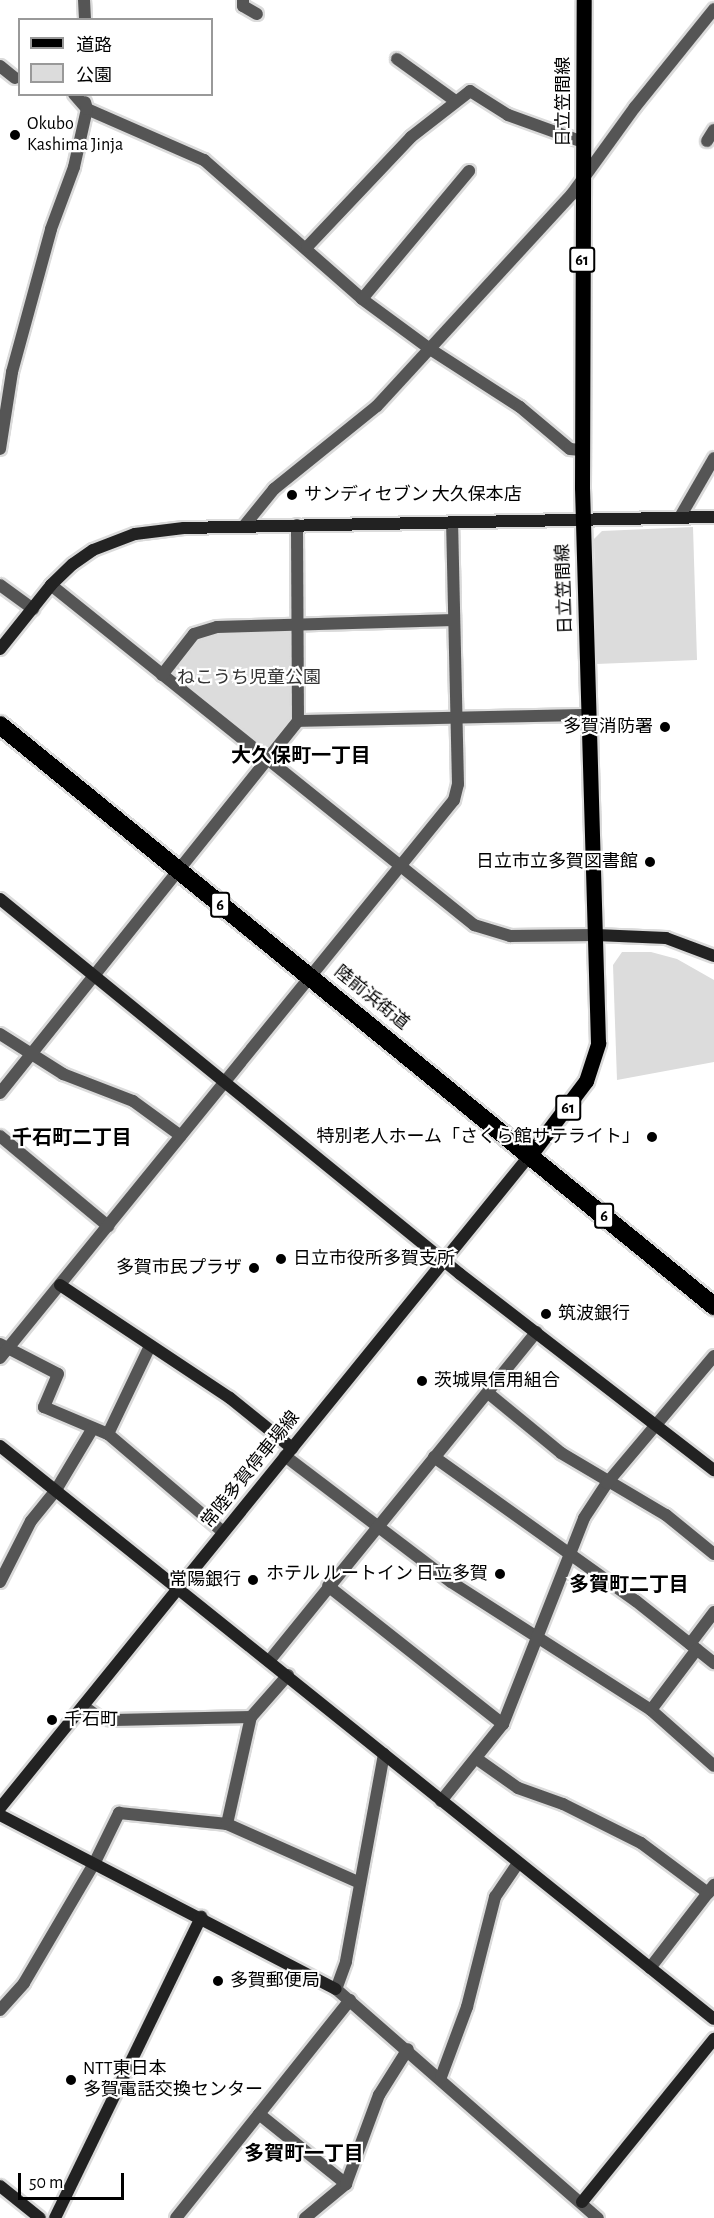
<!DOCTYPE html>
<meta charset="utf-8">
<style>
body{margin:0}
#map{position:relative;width:714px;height:2218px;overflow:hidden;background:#fff;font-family:"Alegreya Sans","Noto Sans JP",sans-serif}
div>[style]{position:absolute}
.green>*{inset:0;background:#dcdcdc}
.roads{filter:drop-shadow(2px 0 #dbdbdb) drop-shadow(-2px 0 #dbdbdb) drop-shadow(0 2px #dbdbdb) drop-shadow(0 -2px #dbdbdb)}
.street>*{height:12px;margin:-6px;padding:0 6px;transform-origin:6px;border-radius:6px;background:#555}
.secondary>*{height:12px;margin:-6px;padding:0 6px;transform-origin:6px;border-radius:6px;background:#222}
.primary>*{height:15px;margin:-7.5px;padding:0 7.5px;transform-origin:7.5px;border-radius:7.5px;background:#000}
.highway>*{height:18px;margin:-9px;padding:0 9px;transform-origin:9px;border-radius:9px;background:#000}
.dots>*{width:16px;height:16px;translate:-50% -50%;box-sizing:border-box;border:3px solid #fff;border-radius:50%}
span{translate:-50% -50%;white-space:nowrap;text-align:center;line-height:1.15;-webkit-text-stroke:4.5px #fff;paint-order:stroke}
.shield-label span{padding:2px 4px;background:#fff;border:2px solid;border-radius:4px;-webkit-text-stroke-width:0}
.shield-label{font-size:16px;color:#000;font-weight:700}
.street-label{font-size:18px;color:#000}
.poi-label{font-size:18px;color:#000}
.left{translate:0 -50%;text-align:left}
.right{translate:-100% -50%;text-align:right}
.park-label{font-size:18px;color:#333}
.neighbourhood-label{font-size:20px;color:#000;font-weight:700}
.legend{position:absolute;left:18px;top:18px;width:195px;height:78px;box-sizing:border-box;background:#fff;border:2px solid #999;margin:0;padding:8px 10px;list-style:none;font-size:18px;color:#000}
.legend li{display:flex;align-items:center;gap:12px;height:30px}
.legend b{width:30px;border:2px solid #999}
.scale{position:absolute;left:18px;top:2173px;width:106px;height:27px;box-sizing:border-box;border:3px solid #000;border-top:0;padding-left:8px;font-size:18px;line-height:21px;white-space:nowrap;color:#000;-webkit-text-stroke:4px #fff;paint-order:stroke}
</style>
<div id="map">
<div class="green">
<i style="clip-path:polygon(693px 527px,697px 660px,596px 664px,594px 539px,602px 531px)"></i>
<i style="clip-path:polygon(287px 630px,294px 633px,295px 718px,273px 746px,264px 747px,177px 682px,174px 665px,201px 638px,223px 632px)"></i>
<i style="clip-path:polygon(622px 952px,651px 952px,677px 959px,714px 980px,714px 1062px,617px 1080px,613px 965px)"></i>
</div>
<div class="roads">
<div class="street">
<i style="left:84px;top:0;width:20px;rotate:87deg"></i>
<i style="left:243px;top:0;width:6px;rotate:90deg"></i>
<i style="left:243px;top:6px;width:16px;rotate:30deg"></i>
<i style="left:397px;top:59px;width:70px;rotate:35.7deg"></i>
<i style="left:0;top:66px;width:19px;rotate:39deg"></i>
<i style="left:74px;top:94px;width:20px;rotate:49deg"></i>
<i style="left:87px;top:109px;width:128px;rotate:23.6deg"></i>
<i style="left:204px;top:160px;width:210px;rotate:41.3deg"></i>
<i style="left:362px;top:299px;width:84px;rotate:36.3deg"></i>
<i style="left:430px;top:349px;width:107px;rotate:32.8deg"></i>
<i style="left:520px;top:407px;width:65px;rotate:40deg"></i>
<i style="left:570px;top:449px;width:11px;rotate:5deg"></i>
<i style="left:707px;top:141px;width:13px;rotate:-58deg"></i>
<i style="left:307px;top:247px;width:151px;rotate:-46.6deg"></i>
<i style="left:411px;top:137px;width:75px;rotate:-37.9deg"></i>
<i style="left:470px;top:91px;width:45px;rotate:32.3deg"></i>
<i style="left:508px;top:115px;width:80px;rotate:19.8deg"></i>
<i style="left:362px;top:299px;width:167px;rotate:-50.1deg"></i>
<i style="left:0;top:449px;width:78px;rotate:-81.1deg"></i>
<i style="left:12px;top:372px;width:148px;rotate:-74.7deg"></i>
<i style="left:51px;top:229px;width:66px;rotate:-69.6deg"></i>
<i style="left:74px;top:167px;width:59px;rotate:-77.4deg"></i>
<i style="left:87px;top:109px;width:7px;rotate:-106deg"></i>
<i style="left:680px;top:517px;width:68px;rotate:-60deg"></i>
<i style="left:244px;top:526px;width:48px;rotate:-51deg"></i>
<i style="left:274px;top:489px;width:132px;rotate:-38.9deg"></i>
<i style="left:377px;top:406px;width:288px;rotate:-47.4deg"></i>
<i style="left:572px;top:194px;width:107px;rotate:-54.1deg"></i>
<i style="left:635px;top:107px;width:126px;rotate:-51.1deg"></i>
<i style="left:0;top:585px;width:41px;rotate:36deg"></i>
<i style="left:51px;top:585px;width:543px;rotate:38.79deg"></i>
<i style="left:474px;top:925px;width:38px;rotate:17deg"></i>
<i style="left:510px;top:936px;width:86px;rotate:-0.7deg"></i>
<i style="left:162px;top:675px;width:52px;rotate:-52deg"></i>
<i style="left:194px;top:634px;width:24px;rotate:-17deg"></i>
<i style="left:217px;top:627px;width:237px;rotate:-1.7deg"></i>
<i style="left:298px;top:721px;width:290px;rotate:-1.2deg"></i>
<i style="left:0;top:1034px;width:75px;rotate:32.4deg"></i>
<i style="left:63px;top:1074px;width:75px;rotate:21.1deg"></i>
<i style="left:133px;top:1101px;width:59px;rotate:36.1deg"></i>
<i style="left:0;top:1093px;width:477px;rotate:-51.3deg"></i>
<i style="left:298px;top:721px;width:196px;rotate:-90.3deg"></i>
<i style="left:0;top:1136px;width:141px;rotate:39.8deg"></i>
<i style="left:0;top:1344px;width:65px;rotate:27.3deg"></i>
<i style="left:58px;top:1374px;width:36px;rotate:113deg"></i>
<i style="left:44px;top:1407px;width:69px;rotate:22.9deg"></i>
<i style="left:108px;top:1434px;width:98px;rotate:-64.5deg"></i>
<i style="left:0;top:1358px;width:719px;rotate:-50.87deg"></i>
<i style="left:454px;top:800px;width:16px;rotate:-76deg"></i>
<i style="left:458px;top:784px;width:261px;rotate:-91.3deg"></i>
<i style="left:488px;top:1393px;width:94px;rotate:39.4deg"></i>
<i style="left:561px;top:1453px;width:122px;rotate:30.6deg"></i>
<i style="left:666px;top:1515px;width:62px;rotate:39.1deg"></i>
<i style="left:108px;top:1434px;width:151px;rotate:40.4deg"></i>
<i style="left:285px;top:1456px;width:208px;rotate:37.2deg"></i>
<i style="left:451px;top:1582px;width:237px;rotate:32.6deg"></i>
<i style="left:651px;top:1710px;width:84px;rotate:41.6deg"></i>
<i style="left:434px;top:1457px;width:248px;rotate:35.5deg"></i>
<i style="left:636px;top:1601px;width:100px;rotate:38.5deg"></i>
<i style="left:0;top:1582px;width:68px;rotate:-63.1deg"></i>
<i style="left:31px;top:1521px;width:40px;rotate:-51deg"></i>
<i style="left:56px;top:1490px;width:72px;rotate:-59.2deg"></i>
<i style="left:328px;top:1586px;width:223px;rotate:38.3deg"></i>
<i style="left:690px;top:1644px;width:40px;rotate:-53deg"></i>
<i style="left:269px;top:1661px;width:424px;rotate:-50.9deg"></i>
<i style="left:83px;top:1706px;width:21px;rotate:35deg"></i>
<i style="left:100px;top:1718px;width:14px;rotate:8deg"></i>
<i style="left:114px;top:1720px;width:137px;rotate:-1.3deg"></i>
<i style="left:251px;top:1717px;width:56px;rotate:-48.6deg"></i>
<i style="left:651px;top:1710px;width:76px;rotate:-53deg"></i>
<i style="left:384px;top:1754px;width:211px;rotate:100.4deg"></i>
<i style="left:346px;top:1962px;width:29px;rotate:110deg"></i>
<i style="left:336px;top:1989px;width:348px;rotate:41.2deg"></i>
<i style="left:477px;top:1759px;width:50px;rotate:35.3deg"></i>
<i style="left:518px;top:1788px;width:48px;rotate:19.6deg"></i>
<i style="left:563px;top:1804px;width:87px;rotate:26.6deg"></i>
<i style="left:641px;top:1843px;width:84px;rotate:36.7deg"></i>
<i style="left:441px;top:1801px;width:99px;rotate:-51.2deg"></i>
<i style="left:503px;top:1724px;width:221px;rotate:-68.5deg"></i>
<i style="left:584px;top:1518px;width:42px;rotate:-56.7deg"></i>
<i style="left:607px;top:1483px;width:166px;rotate:-49.9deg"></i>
<i style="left:227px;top:1824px;width:110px;rotate:-77.4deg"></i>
<i style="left:650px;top:1968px;width:105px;rotate:-52.4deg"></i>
<i style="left:0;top:2010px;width:36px;rotate:-48deg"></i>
<i style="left:24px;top:1983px;width:140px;rotate:-59.6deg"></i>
<i style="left:95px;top:1862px;width:55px;rotate:-63.9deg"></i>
<i style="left:119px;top:1813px;width:109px;rotate:5.8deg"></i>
<i style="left:227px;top:1824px;width:145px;rotate:23.9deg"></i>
<i style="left:441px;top:2077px;width:75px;rotate:-69.6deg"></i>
<i style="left:467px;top:2007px;width:114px;rotate:-75.7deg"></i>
<i style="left:495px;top:1897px;width:41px;rotate:-55.9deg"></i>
<i style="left:259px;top:2114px;width:112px;rotate:38.8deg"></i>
<i style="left:176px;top:2218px;width:279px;rotate:-51.4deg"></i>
<i style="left:305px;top:2218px;width:53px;rotate:-39.7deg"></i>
<i style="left:346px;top:2184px;width:95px;rotate:-69.7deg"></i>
<i style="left:379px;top:2095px;width:54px;rotate:-57.8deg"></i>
</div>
<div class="secondary">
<i style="left:0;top:649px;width:82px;rotate:-51.4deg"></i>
<i style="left:51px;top:585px;width:30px;rotate:-44deg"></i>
<i style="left:73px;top:564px;width:24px;rotate:-35deg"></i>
<i style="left:93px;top:550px;width:45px;rotate:-20.9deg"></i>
<i style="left:135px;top:534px;width:49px;rotate:-7deg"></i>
<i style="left:184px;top:528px;width:530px;rotate:-1.19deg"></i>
<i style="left:0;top:899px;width:593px;rotate:39.19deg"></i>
<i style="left:460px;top:1274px;width:321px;rotate:37.7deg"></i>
<i style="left:596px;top:935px;width:70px;rotate:2.5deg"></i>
<i style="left:666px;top:938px;width:51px;rotate:20.6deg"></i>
<i style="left:60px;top:1285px;width:204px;rotate:33.6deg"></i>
<i style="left:230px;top:1398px;width:80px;rotate:38.9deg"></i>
<i style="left:0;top:1446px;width:915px;rotate:38.75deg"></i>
<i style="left:0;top:1808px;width:841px;rotate:-50.94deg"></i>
<i style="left:0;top:1815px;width:378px;rotate:27.4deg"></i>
<i style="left:0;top:2186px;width:51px;rotate:38.7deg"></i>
<i style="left:582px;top:2202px;width:210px;rotate:-51deg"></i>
<i style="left:55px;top:2218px;width:335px;rotate:-64.1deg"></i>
</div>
<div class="primary">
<i style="left:530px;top:1155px;width:93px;rotate:-52.9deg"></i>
<i style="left:586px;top:1081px;width:40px;rotate:-72deg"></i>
<i style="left:598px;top:1043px;width:556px;rotate:-91.65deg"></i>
<i style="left:582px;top:487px;width:487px;rotate:-89.8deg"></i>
</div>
<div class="highway">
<i style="left:0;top:725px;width:921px;rotate:39.14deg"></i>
</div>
</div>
<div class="dots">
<i style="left:15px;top:135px;background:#000"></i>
<i style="left:292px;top:495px;background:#000"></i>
<i style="left:665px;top:727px;background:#000"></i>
<i style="left:650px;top:862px;background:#000"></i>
<i style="left:652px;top:1137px;background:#000"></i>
<i style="left:281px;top:1259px;background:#000"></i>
<i style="left:254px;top:1268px;background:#000"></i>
<i style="left:546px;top:1314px;background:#000"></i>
<i style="left:422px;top:1381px;background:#000"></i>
<i style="left:500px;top:1574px;background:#000"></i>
<i style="left:253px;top:1580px;background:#000"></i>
<i style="left:52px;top:1720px;background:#000"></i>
<i style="left:218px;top:1981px;background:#000"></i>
<i style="left:71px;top:2080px;background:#000"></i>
</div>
<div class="shield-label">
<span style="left:582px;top:260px">61</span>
<span style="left:220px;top:905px">6</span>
<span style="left:568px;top:1108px">61</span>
<span style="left:604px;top:1216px">6</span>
</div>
<div class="street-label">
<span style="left:564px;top:102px;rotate:-90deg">日立笠間線</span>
<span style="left:565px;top:589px;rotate:-92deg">日立笠間線</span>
<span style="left:371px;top:998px;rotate:39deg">陸前浜街道</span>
<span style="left:251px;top:1470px;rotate:-51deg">常陸多賀停車場線</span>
</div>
<div class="poi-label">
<span class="left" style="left:27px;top:135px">Okubo<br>Kashima Jinja</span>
<span class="left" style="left:304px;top:495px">サンディセブン 大久保本店</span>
<span class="right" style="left:653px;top:727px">多賀消防署</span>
<span class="right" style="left:638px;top:862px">日立市立多賀図書館</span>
<span class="right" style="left:640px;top:1137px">特別老人ホーム「さくら館サテライト」</span>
<span class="left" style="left:293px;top:1259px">日立市役所多賀支所</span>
<span class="right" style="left:242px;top:1268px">多賀市民プラザ</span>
<span class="left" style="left:558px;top:1314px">筑波銀行</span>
<span class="left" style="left:434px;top:1381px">茨城県信用組合</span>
<span class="right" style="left:488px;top:1574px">ホテル ルートイン 日立多賀</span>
<span class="right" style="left:241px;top:1580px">常陽銀行</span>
<span class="left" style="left:64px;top:1720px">千石町</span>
<span class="left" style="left:230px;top:1981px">多賀郵便局</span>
<span class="left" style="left:83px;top:2080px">NTT東日本<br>多賀電話交換センター</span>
</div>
<div class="park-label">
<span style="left:249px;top:678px">ねこうち児童公園</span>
</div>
<div class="neighbourhood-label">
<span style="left:301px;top:756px">大久保町一丁目</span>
<span style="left:72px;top:1138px">千石町二丁目</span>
<span style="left:629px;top:1585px">多賀町二丁目</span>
<span style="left:304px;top:2154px">多賀町一丁目</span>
</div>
<ul class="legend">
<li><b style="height:8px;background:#000"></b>道路</li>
<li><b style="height:16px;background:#dcdcdc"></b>公園</li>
</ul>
<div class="scale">50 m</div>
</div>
